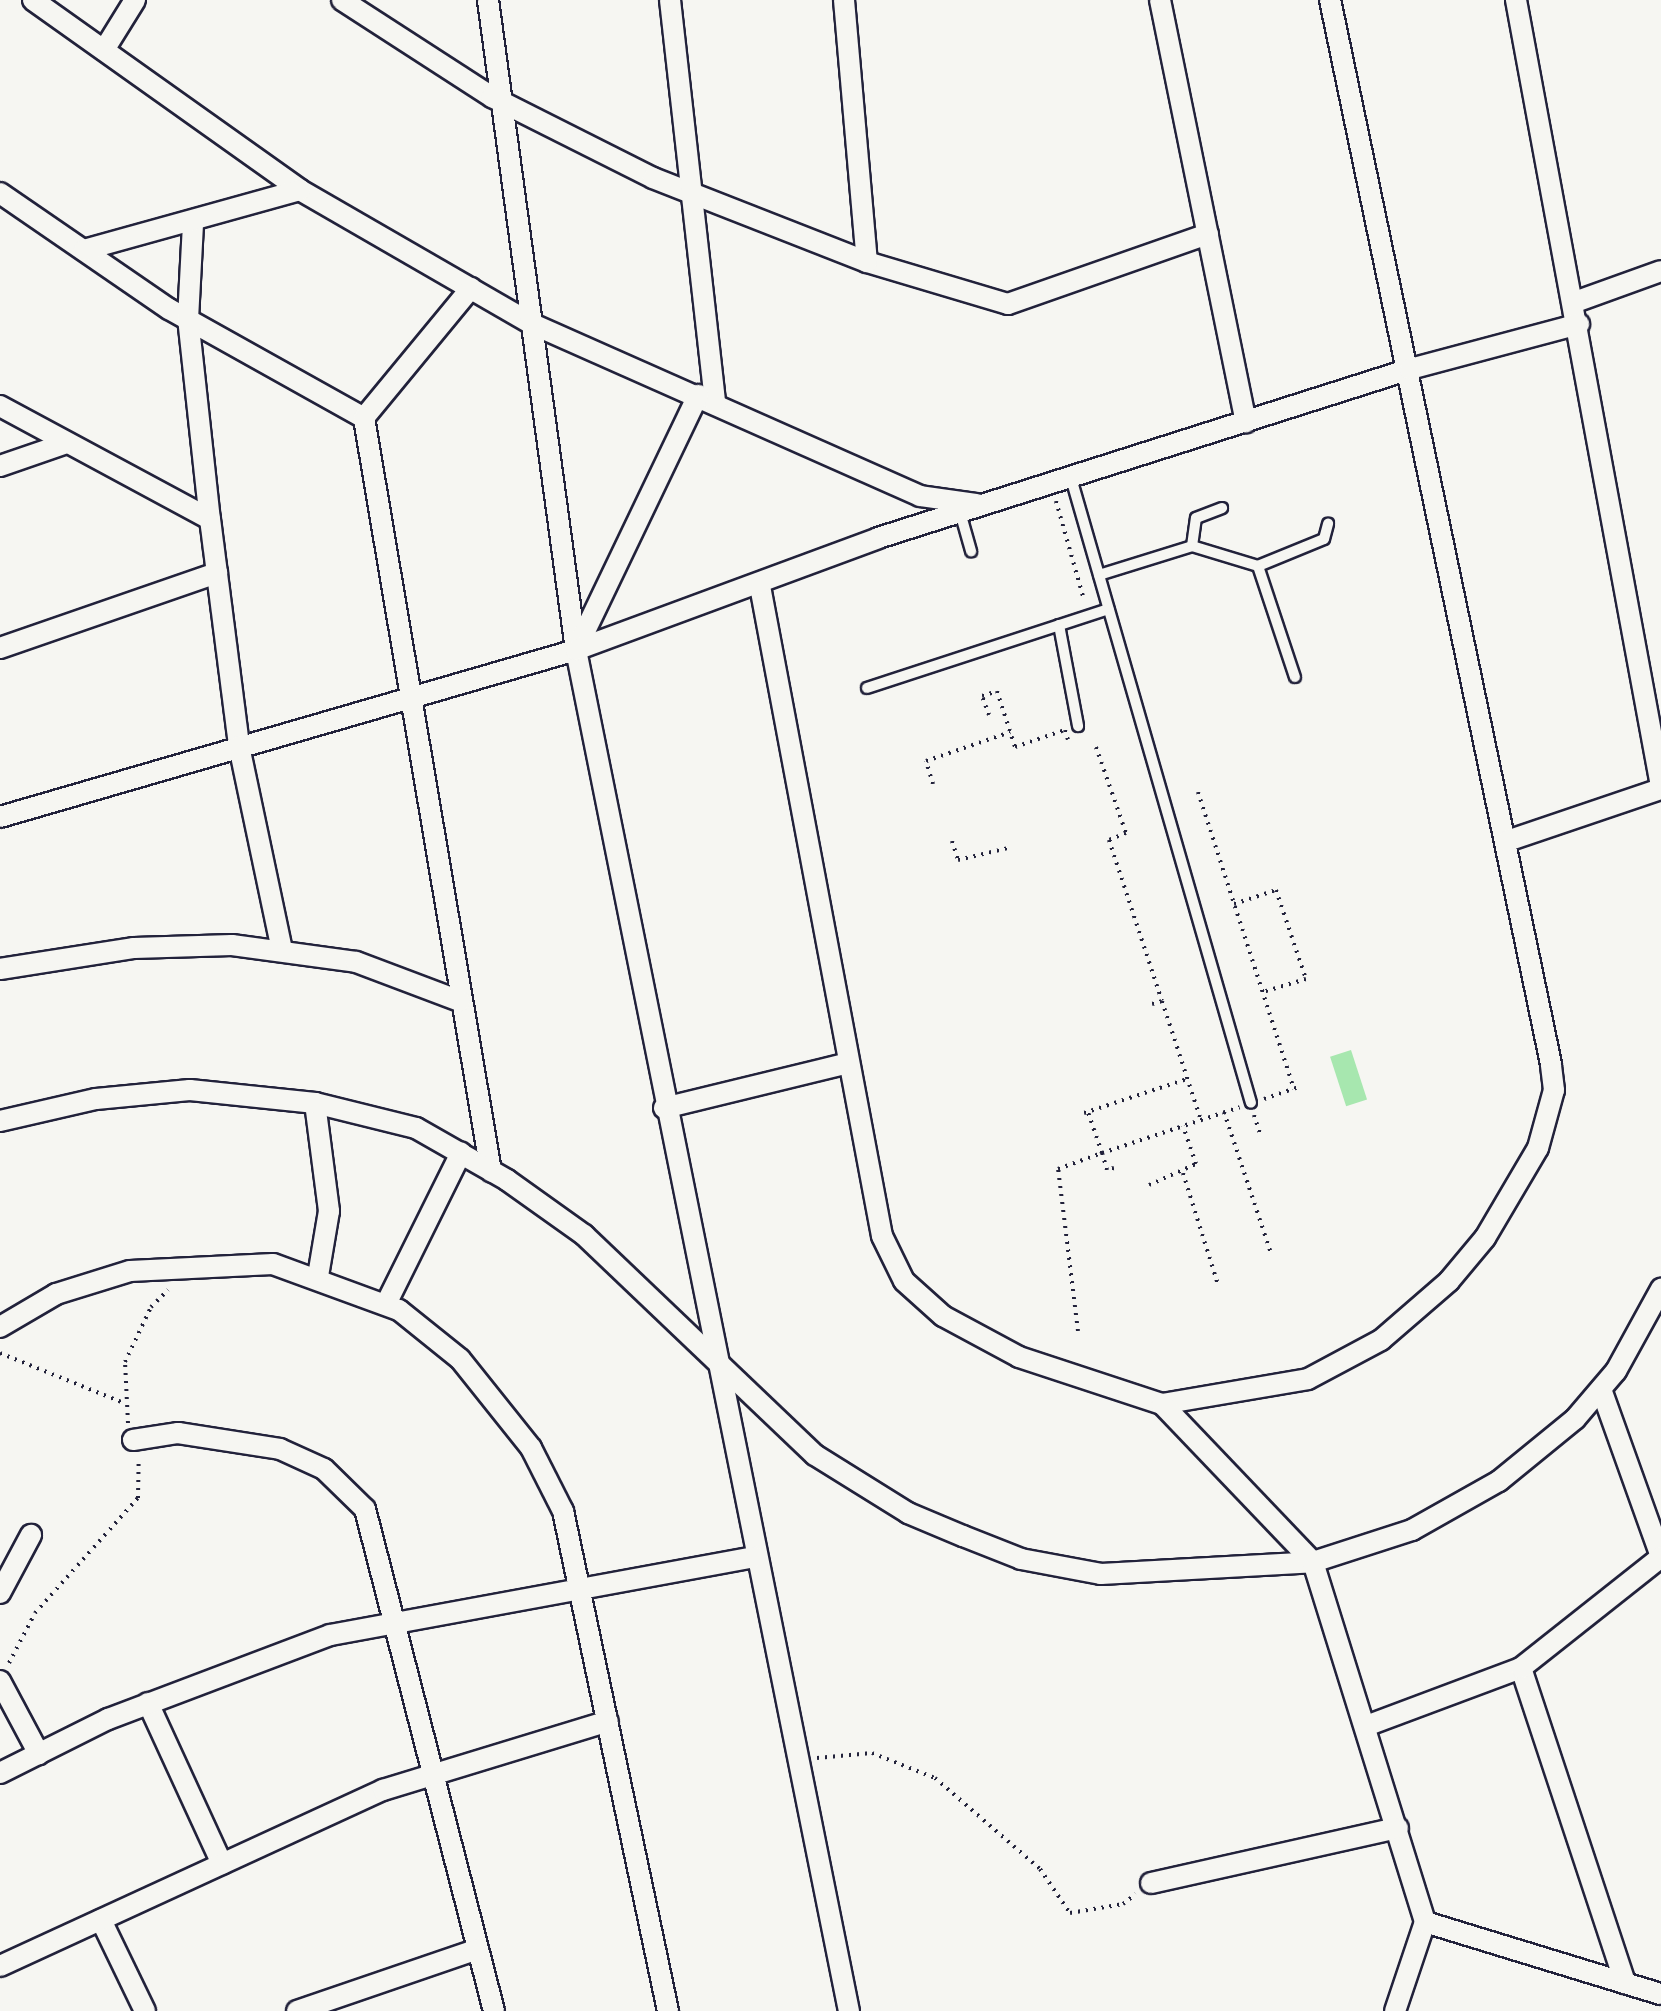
<!DOCTYPE html>
<style>
body{margin:0}
#map{position:relative;width:1661px;height:2011px;overflow:hidden;background:#f6f6f2;font-family:"Gochi Hand",sans-serif}
div>[style]{position:absolute}
.green>*{inset:0;background:#a7e7af;transform-origin:0 0}
.path>*{height:4px;margin-top:-2px;transform-origin:0;background:repeating-linear-gradient(90deg,#22223b 0 2px,transparent 0 8px)}
.roads{filter:drop-shadow(2px 0 #22223b) drop-shadow(-2px 0 #22223b) drop-shadow(0 2px #22223b) drop-shadow(0 -2px #22223b)}
.lane>*{height:10px;margin:-5px;padding:0 5px;transform-origin:5px;border-radius:5px;background:#f6f6f2}
.street>*{height:20px;margin:-10px;padding:0 10px;transform-origin:10px;border-radius:10px;background:#f6f6f2}
span{translate:-50% -50%;white-space:nowrap;text-align:center;line-height:1.15;-webkit-text-stroke:6px #f6f6f2;paint-order:stroke}
</style>
<div id="map">
<div class="green">
<i style="left:1351px;top:1050px;width:52px;height:22px;rotate:72deg"></i>
</div>
<div class="path">
<i style="left:1056px;top:501px;width:103px;rotate:74.2deg"></i>
<i style="left:989px;top:715px;width:20px;rotate:-110deg"></i>
<i style="left:982px;top:696px;width:16px;rotate:-18deg"></i>
<i style="left:997px;top:691px;width:59px;rotate:72.2deg"></i>
<i style="left:1015px;top:747px;width:53px;rotate:-18.8deg"></i>
<i style="left:1065px;top:730px;width:10px;rotate:73deg"></i>
<i style="left:1096px;top:747px;width:91px;rotate:70.8deg"></i>
<i style="left:1126px;top:833px;width:18px;rotate:158deg"></i>
<i style="left:1109px;top:840px;width:169px;rotate:71.8deg"></i>
<i style="left:933px;top:784px;width:24px;rotate:-107deg"></i>
<i style="left:926px;top:761px;width:89px;rotate:-19deg"></i>
<i style="left:1198px;top:792px;width:312px;rotate:72.1deg"></i>
<i style="left:952px;top:841px;width:20px;rotate:72deg"></i>
<i style="left:958px;top:860px;width:51px;rotate:-13.5deg"></i>
<i style="left:1234px;top:904px;width:44px;rotate:-18.4deg"></i>
<i style="left:1276px;top:890px;width:94px;rotate:71.4deg"></i>
<i style="left:1306px;top:979px;width:45px;rotate:163.2deg"></i>
<i style="left:1152px;top:1004px;width:10px;rotate:-17deg"></i>
<i style="left:1162px;top:1001px;width:125px;rotate:71.9deg"></i>
<i style="left:1264px;top:1099px;width:37px;rotate:-19deg"></i>
<i style="left:1224px;top:1112px;width:149px;rotate:71.6deg"></i>
<i style="left:1084px;top:1113px;width:108px;rotate:-18.3deg"></i>
<i style="left:1254px;top:1115px;width:22px;rotate:72deg"></i>
<i style="left:1114px;top:1168px;width:7px;rotate:164deg"></i>
<i style="left:1107px;top:1170px;width:18px;rotate:-106deg"></i>
<i style="left:1102px;top:1153px;width:145px;rotate:-18.4deg"></i>
<i style="left:1183px;top:1173px;width:117px;rotate:72.6deg"></i>
<i style="left:1149px;top:1185px;width:51px;rotate:-24.1deg"></i>
<i style="left:1196px;top:1164px;width:40px;rotate:-108.9deg"></i>
<i style="left:1078px;top:1331px;width:163px;rotate:-97deg"></i>
<i style="left:1058px;top:1169px;width:47px;rotate:-20deg"></i>
<i style="left:1102px;top:1153px;width:43px;rotate:-108.9deg"></i>
<i style="left:0;top:1353px;width:134px;rotate:22deg"></i>
<i style="left:128px;top:1423px;width:61px;rotate:-92.8deg"></i>
<i style="left:125px;top:1362px;width:61px;rotate:-64.7deg"></i>
<i style="left:151px;top:1307px;width:24px;rotate:-45deg"></i>
<i style="left:9px;top:1663px;width:56px;rotate:-62.5deg"></i>
<i style="left:35px;top:1613px;width:154px;rotate:-48.2deg"></i>
<i style="left:138px;top:1498px;width:39px;rotate:-89deg"></i>
<i style="left:817px;top:1758px;width:55px;rotate:-5.2deg"></i>
<i style="left:872px;top:1753px;width:68px;rotate:21.6deg"></i>
<i style="left:935px;top:1778px;width:139px;rotate:40.9deg"></i>
<i style="left:1040px;top:1869px;width:53px;rotate:55.7deg"></i>
<i style="left:1070px;top:1913px;width:54px;rotate:-9.6deg"></i>
<i style="left:1123px;top:1904px;width:16px;rotate:-38deg"></i>
</div>
<div class="roads">
<div class="lane">
<i style="left:1071px;top:478px;width:650px;rotate:73.93deg"></i>
<i style="left:960px;top:512px;width:41px;rotate:74.2deg"></i>
<i style="left:1192px;top:546px;width:28px;rotate:-82deg"></i>
<i style="left:1196px;top:518px;width:28px;rotate:-21deg"></i>
<i style="left:1258px;top:566px;width:71px;rotate:-22.2deg"></i>
<i style="left:1324px;top:539px;width:16px;rotate:-75deg"></i>
<i style="left:1099px;top:575px;width:97px;rotate:-17.3deg"></i>
<i style="left:1192px;top:546px;width:69px;rotate:16.9deg"></i>
<i style="left:1258px;top:566px;width:117px;rotate:71.6deg"></i>
<i style="left:1059px;top:625px;width:103px;rotate:79.3deg"></i>
<i style="left:867px;top:688px;width:254px;rotate:-18.1deg"></i>
</div>
<div class="street">
<i style="left:33px;top:0;width:328px;rotate:35.4deg"></i>
<i style="left:300px;top:190px;width:266px;rotate:30deg"></i>
<i style="left:530px;top:323px;width:427px;rotate:23.9deg"></i>
<i style="left:920px;top:496px;width:57px;rotate:8.1deg"></i>
<i style="left:342px;top:0;width:179px;rotate:32.9deg"></i>
<i style="left:492px;top:97px;width:180px;rotate:26.7deg"></i>
<i style="left:653px;top:178px;width:230px;rotate:21.4deg"></i>
<i style="left:867px;top:262px;width:147px;rotate:16.6deg"></i>
<i style="left:1008px;top:304px;width:212px;rotate:-19.3deg"></i>
<i style="left:488px;top:0;width:656px;rotate:82.29deg"></i>
<i style="left:576px;top:650px;width:1388px;rotate:78.66deg"></i>
<i style="left:670px;top:0;width:406px;rotate:83.6deg"></i>
<i style="left:844px;top:0;width:263px;rotate:85deg"></i>
<i style="left:1160px;top:0;width:431px;rotate:78.5deg"></i>
<i style="left:1516px;top:0;width:799px;rotate:79.55deg"></i>
<i style="left:104px;top:50px;width:59px;rotate:-58.2deg"></i>
<i style="left:0;top:193px;width:205px;rotate:34.5deg"></i>
<i style="left:169px;top:309px;width:223px;rotate:29.2deg"></i>
<i style="left:193px;top:224px;width:94px;rotate:93deg"></i>
<i style="left:188px;top:318px;width:202px;rotate:83.8deg"></i>
<i style="left:210px;top:519px;width:229px;rotate:82.7deg"></i>
<i style="left:239px;top:746px;width:208px;rotate:78.1deg"></i>
<i style="left:84px;top:250px;width:224px;rotate:-15.5deg"></i>
<i style="left:471px;top:288px;width:168px;rotate:129.5deg"></i>
<i style="left:364px;top:418px;width:764px;rotate:80.43deg"></i>
<i style="left:1575px;top:302px;width:91px;rotate:-19.8deg"></i>
<i style="left:0;top:406px;width:238px;rotate:28.3deg"></i>
<i style="left:0;top:466px;width:68px;rotate:-19deg"></i>
<i style="left:760px;top:586px;width:661px;rotate:79.37deg"></i>
<i style="left:882px;top:1236px;width:50px;rotate:63.9deg"></i>
<i style="left:904px;top:1281px;width:52px;rotate:41.9deg"></i>
<i style="left:943px;top:1316px;width:86px;rotate:28.3deg"></i>
<i style="left:1019px;top:1357px;width:151px;rotate:18.2deg"></i>
<i style="left:1162px;top:1404px;width:148px;rotate:-9.7deg"></i>
<i style="left:1308px;top:1379px;width:83px;rotate:-28.1deg"></i>
<i style="left:1381px;top:1340px;width:90px;rotate:-40.9deg"></i>
<i style="left:1449px;top:1281px;width:56px;rotate:-50.1deg"></i>
<i style="left:1485px;top:1238px;width:104px;rotate:-59.5deg"></i>
<i style="left:1538px;top:1148px;width:60px;rotate:-74.6deg"></i>
<i style="left:1554px;top:1090px;width:26px;rotate:-97deg"></i>
<i style="left:1551px;top:1064px;width:1087px;rotate:-101.73deg"></i>
<i style="left:0;top:648px;width:230px;rotate:-19.1deg"></i>
<i style="left:576px;top:650px;width:283px;rotate:-64.4deg"></i>
<i style="left:0;top:817px;width:600px;rotate:-16.17deg"></i>
<i style="left:576px;top:650px;width:322px;rotate:-20.3deg"></i>
<i style="left:878px;top:538px;width:558px;rotate:-17.62deg"></i>
<i style="left:1410px;top:369px;width:175px;rotate:-14.9deg"></i>
<i style="left:1507px;top:841px;width:163px;rotate:-18.7deg"></i>
<i style="left:0;top:969px;width:136px;rotate:-8.9deg"></i>
<i style="left:134px;top:948px;width:98px;rotate:-1.8deg"></i>
<i style="left:232px;top:945px;width:125px;rotate:7.8deg"></i>
<i style="left:356px;top:962px;width:111px;rotate:20.6deg"></i>
<i style="left:315px;top:1103px;width:109px;rotate:82.6deg"></i>
<i style="left:329px;top:1211px;width:66px;rotate:99.6deg"></i>
<i style="left:664px;top:1108px;width:190px;rotate:-13.7deg"></i>
<i style="left:0;top:1121px;width:98px;rotate:-12.9deg"></i>
<i style="left:96px;top:1099px;width:94px;rotate:-5.5deg"></i>
<i style="left:190px;top:1090px;width:126px;rotate:5.9deg"></i>
<i style="left:315px;top:1103px;width:104px;rotate:13.9deg"></i>
<i style="left:416px;top:1128px;width:105px;rotate:29.7deg"></i>
<i style="left:507px;top:1180px;width:95px;rotate:35.5deg"></i>
<i style="left:584px;top:1235px;width:319px;rotate:43.6deg"></i>
<i style="left:815px;top:1455px;width:110px;rotate:31.9deg"></i>
<i style="left:908px;top:1513px;width:60px;rotate:22.7deg"></i>
<i style="left:963px;top:1536px;width:62px;rotate:21.6deg"></i>
<i style="left:1021px;top:1559px;width:81px;rotate:10.6deg"></i>
<i style="left:1101px;top:1574px;width:212px;rotate:-3.2deg"></i>
<i style="left:1313px;top:1562px;width:104px;rotate:-17.9deg"></i>
<i style="left:1412px;top:1530px;width:100px;rotate:-29.4deg"></i>
<i style="left:1499px;top:1481px;width:98px;rotate:-39.2deg"></i>
<i style="left:1575px;top:1419px;width:63px;rotate:-49.5deg"></i>
<i style="left:1616px;top:1371px;width:94px;rotate:-61.2deg"></i>
<i style="left:386px;top:1304px;width:169px;rotate:-63.6deg"></i>
<i style="left:0;top:1327px;width:65px;rotate:-30.5deg"></i>
<i style="left:56px;top:1294px;width:77px;rotate:-17.3deg"></i>
<i style="left:130px;top:1271px;width:143px;rotate:-2.8deg"></i>
<i style="left:273px;top:1264px;width:134px;rotate:20.1deg"></i>
<i style="left:399px;top:1310px;width:78px;rotate:38.8deg"></i>
<i style="left:460px;top:1359px;width:114px;rotate:51.4deg"></i>
<i style="left:531px;top:1448px;width:71px;rotate:63.1deg"></i>
<i style="left:563px;top:1511px;width:511px;rotate:78.14deg"></i>
<i style="left:1601px;top:1389px;width:178px;rotate:70.3deg"></i>
<i style="left:1162px;top:1404px;width:219px;rotate:46.3deg"></i>
<i style="left:1313px;top:1562px;width:377px;rotate:72.7deg"></i>
<i style="left:1425px;top:1922px;width:94px;rotate:108.6deg"></i>
<i style="left:133px;top:1440px;width:46px;rotate:-8.8deg"></i>
<i style="left:178px;top:1433px;width:103px;rotate:8.9deg"></i>
<i style="left:280px;top:1449px;width:48px;rotate:24.4deg"></i>
<i style="left:324px;top:1469px;width:57px;rotate:44.3deg"></i>
<i style="left:365px;top:1509px;width:518px;rotate:75.59deg"></i>
<i style="left:0;top:1593px;width:66px;rotate:-61.9deg"></i>
<i style="left:1521px;top:1668px;width:332px;rotate:71.7deg"></i>
<i style="left:0;top:1681px;width:83px;rotate:61.9deg"></i>
<i style="left:148px;top:1703px;width:177px;rotate:65.3deg"></i>
<i style="left:1366px;top:1726px;width:165px;rotate:-20.5deg"></i>
<i style="left:1521px;top:1668px;width:179px;rotate:-38.4deg"></i>
<i style="left:0;top:1773px;width:121px;rotate:-26.6deg"></i>
<i style="left:108px;top:1719px;width:237px;rotate:-20.7deg"></i>
<i style="left:330px;top:1635px;width:432px;rotate:-10.4deg"></i>
<i style="left:1151px;top:1883px;width:253px;rotate:-12.6deg"></i>
<i style="left:101px;top:1920px;width:101px;rotate:64.2deg"></i>
<i style="left:1425px;top:1922px;width:247px;rotate:17deg"></i>
<i style="left:0;top:1966px;width:422px;rotate:-24.7deg"></i>
<i style="left:383px;top:1790px;width:235px;rotate:-17deg"></i>
<i style="left:297px;top:2011px;width:191px;rotate:-18.9deg"></i>
</div>
</div>
</div>
